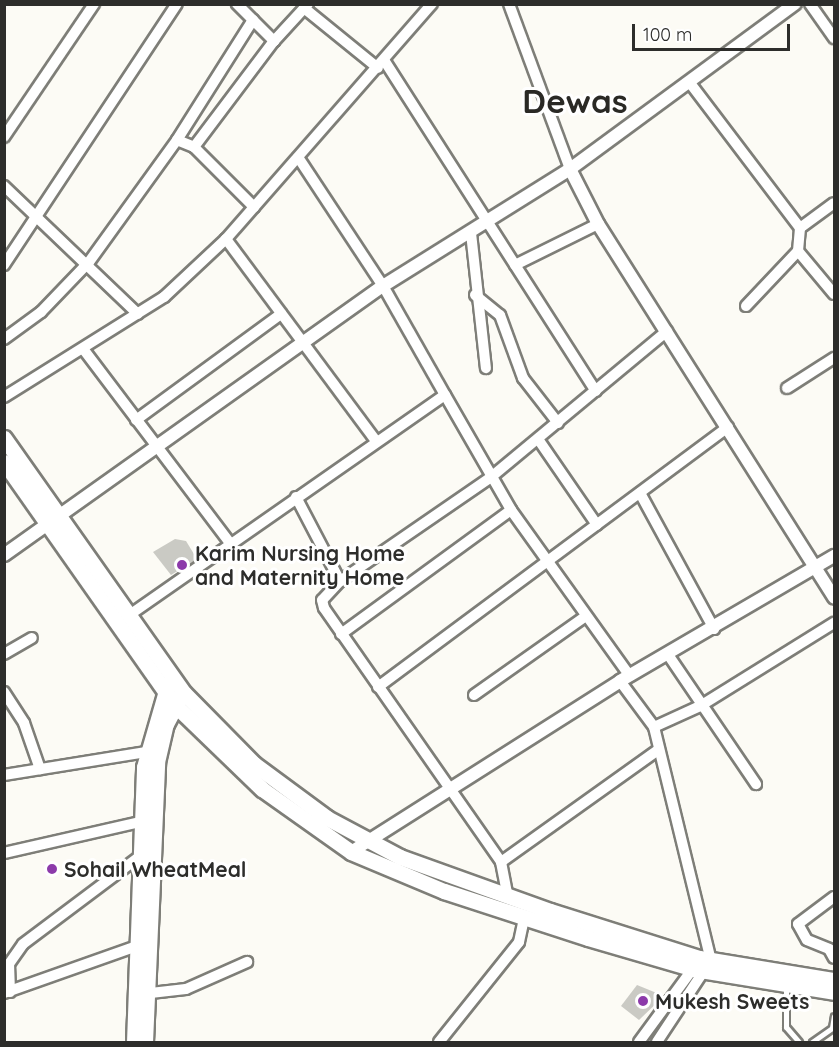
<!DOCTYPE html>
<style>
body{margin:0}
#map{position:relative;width:839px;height:1047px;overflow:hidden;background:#fcfbf5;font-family:Quicksand,sans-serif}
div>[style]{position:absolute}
.building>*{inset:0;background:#cacac4}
.roads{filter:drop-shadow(2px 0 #7e7e78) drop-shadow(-2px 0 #7e7e78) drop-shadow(0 2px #7e7e78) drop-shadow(0 -2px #7e7e78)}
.service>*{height:5px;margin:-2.5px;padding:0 2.5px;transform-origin:2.5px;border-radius:2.5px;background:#fff}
.minor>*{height:10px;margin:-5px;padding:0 5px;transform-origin:5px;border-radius:5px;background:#fff}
.tertiary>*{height:12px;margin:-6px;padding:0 6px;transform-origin:6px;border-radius:6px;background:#fff}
.primary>*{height:15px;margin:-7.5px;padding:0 7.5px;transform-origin:7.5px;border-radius:7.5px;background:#fff}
.dots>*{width:16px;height:16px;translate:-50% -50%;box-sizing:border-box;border:3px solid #fff;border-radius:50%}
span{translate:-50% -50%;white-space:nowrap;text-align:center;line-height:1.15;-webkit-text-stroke:6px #fff;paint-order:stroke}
.poi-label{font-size:21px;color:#2d2d2b;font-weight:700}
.left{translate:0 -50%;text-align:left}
.town-label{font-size:33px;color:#2a2925;font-weight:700}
.frame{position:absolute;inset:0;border:6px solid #2d2d2b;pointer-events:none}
.scale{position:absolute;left:632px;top:24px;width:158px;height:27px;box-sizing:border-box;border:3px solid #2d2d2b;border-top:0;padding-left:8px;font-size:18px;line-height:21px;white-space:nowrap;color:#2d2d2b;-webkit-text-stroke:4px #fff;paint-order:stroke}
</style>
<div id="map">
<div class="building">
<i style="clip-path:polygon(175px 539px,186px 541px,197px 559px,171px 575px,153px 552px)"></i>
<i style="clip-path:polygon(637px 985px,664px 996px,639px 1020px,621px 1006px)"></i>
</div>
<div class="roads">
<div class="service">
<i style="left:786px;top:986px;width:41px;rotate:90deg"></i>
<i style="left:786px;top:1027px;width:20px;rotate:49deg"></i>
<i style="left:812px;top:1042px;width:24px;rotate:-35deg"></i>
<i style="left:832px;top:1028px;width:12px;rotate:-81deg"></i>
</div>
<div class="minor">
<i style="left:509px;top:4px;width:176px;rotate:69.7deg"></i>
<i style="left:810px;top:4px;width:42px;rotate:54.8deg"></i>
<i style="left:304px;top:8px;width:95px;rotate:39deg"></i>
<i style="left:253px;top:20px;width:30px;rotate:45deg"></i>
<i style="left:274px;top:41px;width:50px;rotate:-47.4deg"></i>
<i style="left:384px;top:60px;width:393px;rotate:57.4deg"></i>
<i style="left:690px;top:83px;width:182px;rotate:52.8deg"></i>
<i style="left:4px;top:137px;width:161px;rotate:-55.9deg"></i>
<i style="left:177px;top:140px;width:18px;rotate:22deg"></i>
<i style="left:194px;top:147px;width:133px;rotate:-53deg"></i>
<i style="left:194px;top:147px;width:85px;rotate:45deg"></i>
<i style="left:4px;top:186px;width:185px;rotate:43.7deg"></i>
<i style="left:471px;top:233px;width:136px;rotate:83.7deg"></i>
<i style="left:226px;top:239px;width:252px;rotate:53.4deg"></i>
<i style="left:798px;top:251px;width:23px;rotate:-85deg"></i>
<i style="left:800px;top:228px;width:42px;rotate:-36.3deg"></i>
<i style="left:4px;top:265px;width:313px;rotate:-56.5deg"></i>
<i style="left:515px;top:265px;width:93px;rotate:-26.3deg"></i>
<i style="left:475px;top:295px;width:32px;rotate:39deg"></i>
<i style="left:500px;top:315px;width:67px;rotate:69.9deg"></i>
<i style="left:523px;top:378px;width:57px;rotate:52.1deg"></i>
<i style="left:746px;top:306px;width:76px;rotate:-46.6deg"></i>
<i style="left:798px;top:251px;width:56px;rotate:50.1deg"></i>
<i style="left:4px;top:339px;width:46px;rotate:-36.1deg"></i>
<i style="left:41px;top:312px;width:69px;rotate:-46.2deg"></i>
<i style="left:89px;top:262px;width:150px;rotate:-54.2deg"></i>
<i style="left:177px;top:140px;width:142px;rotate:-57.7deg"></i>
<i style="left:253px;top:20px;width:23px;rotate:-135deg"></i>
<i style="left:84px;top:350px;width:242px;rotate:52.9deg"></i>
<i style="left:787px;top:388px;width:56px;rotate:-32.6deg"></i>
<i style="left:445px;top:395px;width:133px;rotate:60.1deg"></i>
<i style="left:511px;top:510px;width:204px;rotate:54.4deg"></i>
<i style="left:4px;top:397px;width:189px;rotate:-32deg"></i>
<i style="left:164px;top:297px;width:85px;rotate:-43.1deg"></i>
<i style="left:226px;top:239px;width:313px;rotate:-48.8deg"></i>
<i style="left:136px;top:420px;width:180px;rotate:-36.2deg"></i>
<i style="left:538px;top:439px;width:104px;rotate:55.5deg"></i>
<i style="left:640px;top:493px;width:155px;rotate:61.4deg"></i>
<i style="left:296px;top:497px;width:95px;rotate:62.4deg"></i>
<i style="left:340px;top:581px;width:26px;rotate:133deg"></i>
<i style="left:322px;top:600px;width:8px;rotate:76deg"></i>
<i style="left:324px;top:608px;width:310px;rotate:55.1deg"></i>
<i style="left:501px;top:862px;width:36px;rotate:79deg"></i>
<i style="left:340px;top:581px;width:182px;rotate:-34.5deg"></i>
<i style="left:490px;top:478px;width:230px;rotate:-39.7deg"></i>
<i style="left:128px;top:616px;width:386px;rotate:-34.9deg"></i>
<i style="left:445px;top:395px;width:125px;rotate:-119.6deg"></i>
<i style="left:383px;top:286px;width:154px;rotate:-123.4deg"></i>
<i style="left:341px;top:634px;width:210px;rotate:-36.1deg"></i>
<i style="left:4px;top:654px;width:32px;rotate:-30deg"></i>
<i style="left:669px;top:656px;width:155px;rotate:55.8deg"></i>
<i style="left:620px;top:681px;width:57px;rotate:53.5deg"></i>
<i style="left:654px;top:727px;width:240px;rotate:76.3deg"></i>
<i style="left:711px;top:960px;width:98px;rotate:123.4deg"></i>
<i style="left:378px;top:687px;width:436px;rotate:-36.6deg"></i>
<i style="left:4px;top:692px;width:37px;rotate:57deg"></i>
<i style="left:24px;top:723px;width:49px;rotate:70.8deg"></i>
<i style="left:474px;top:695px;width:137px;rotate:-35.2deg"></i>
<i style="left:654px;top:727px;width:51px;rotate:-24.5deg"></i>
<i style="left:700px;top:706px;width:158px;rotate:-31.8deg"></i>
<i style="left:4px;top:775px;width:144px;rotate:-9.2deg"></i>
<i style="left:4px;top:853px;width:140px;rotate:-12.8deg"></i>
<i style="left:501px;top:862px;width:193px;rotate:-35.5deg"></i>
<i style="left:834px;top:897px;width:45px;rotate:143.1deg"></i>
<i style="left:798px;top:924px;width:18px;rotate:61deg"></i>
<i style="left:807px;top:940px;width:24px;rotate:22deg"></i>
<i style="left:829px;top:949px;width:10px;rotate:61deg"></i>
<i style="left:10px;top:992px;width:28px;rotate:-92deg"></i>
<i style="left:9px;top:964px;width:24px;rotate:-55deg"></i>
<i style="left:23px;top:944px;width:145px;rotate:-36.9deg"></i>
<i style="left:4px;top:993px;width:141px;rotate:-19.5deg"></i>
<i style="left:142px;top:994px;width:44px;rotate:-6.5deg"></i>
<i style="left:186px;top:989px;width:67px;rotate:-23.9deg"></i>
<i style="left:439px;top:1042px;width:128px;rotate:-51.3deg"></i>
<i style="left:519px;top:942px;width:25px;rotate:-78deg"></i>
<i style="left:639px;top:1042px;width:98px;rotate:-53.7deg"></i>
</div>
<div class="tertiary">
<i style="left:570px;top:169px;width:62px;rotate:63deg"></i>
<i style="left:598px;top:224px;width:442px;rotate:57.7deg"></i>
<i style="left:4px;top:555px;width:465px;rotate:-35.4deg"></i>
<i style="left:383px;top:286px;width:221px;rotate:-32deg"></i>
<i style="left:570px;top:169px;width:279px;rotate:-36.3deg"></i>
<i style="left:351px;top:852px;width:319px;rotate:-32.4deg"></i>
<i style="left:620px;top:681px;width:248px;rotate:-30.3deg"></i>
</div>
<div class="primary">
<i style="left:4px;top:438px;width:312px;rotate:54.8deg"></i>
<i style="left:184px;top:693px;width:100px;rotate:45.4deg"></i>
<i style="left:254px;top:764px;width:91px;rotate:36.5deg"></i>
<i style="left:327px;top:818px;width:83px;rotate:28.1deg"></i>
<i style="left:400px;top:857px;width:159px;rotate:19.8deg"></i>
<i style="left:550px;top:911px;width:156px;rotate:17.5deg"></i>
<i style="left:699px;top:958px;width:137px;rotate:9.3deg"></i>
<i style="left:4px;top:462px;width:297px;rotate:54.9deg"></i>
<i style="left:175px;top:705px;width:121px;rotate:44deg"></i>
<i style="left:262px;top:789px;width:109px;rotate:35.3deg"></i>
<i style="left:351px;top:852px;width:101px;rotate:22.8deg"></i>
<i style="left:444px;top:891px;width:151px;rotate:18.1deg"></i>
<i style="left:588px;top:938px;width:110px;rotate:16.3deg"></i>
<i style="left:694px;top:969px;width:142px;rotate:9.3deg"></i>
<i style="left:134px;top:1042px;width:275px;rotate:-87.9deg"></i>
<i style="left:144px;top:767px;width:86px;rotate:-73.9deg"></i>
<i style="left:145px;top:1042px;width:280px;rotate:-87.5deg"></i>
<i style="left:157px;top:762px;width:39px;rotate:-77deg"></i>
<i style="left:166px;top:724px;width:30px;rotate:-62deg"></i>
</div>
</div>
<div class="dots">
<i style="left:182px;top:565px;background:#8c3aaa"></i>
<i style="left:52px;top:869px;background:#8c3aaa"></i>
<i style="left:643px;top:1001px;background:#8c3aaa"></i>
</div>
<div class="poi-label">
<span class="left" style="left:195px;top:565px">Karim Nursing Home<br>and Maternity Home</span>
<span class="left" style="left:64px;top:869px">Sohail WheatMeal</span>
<span class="left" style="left:655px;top:1001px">Mukesh Sweets</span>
</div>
<div class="town-label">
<span style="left:575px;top:101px">Dewas</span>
</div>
<div class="frame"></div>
<div class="scale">100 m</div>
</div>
